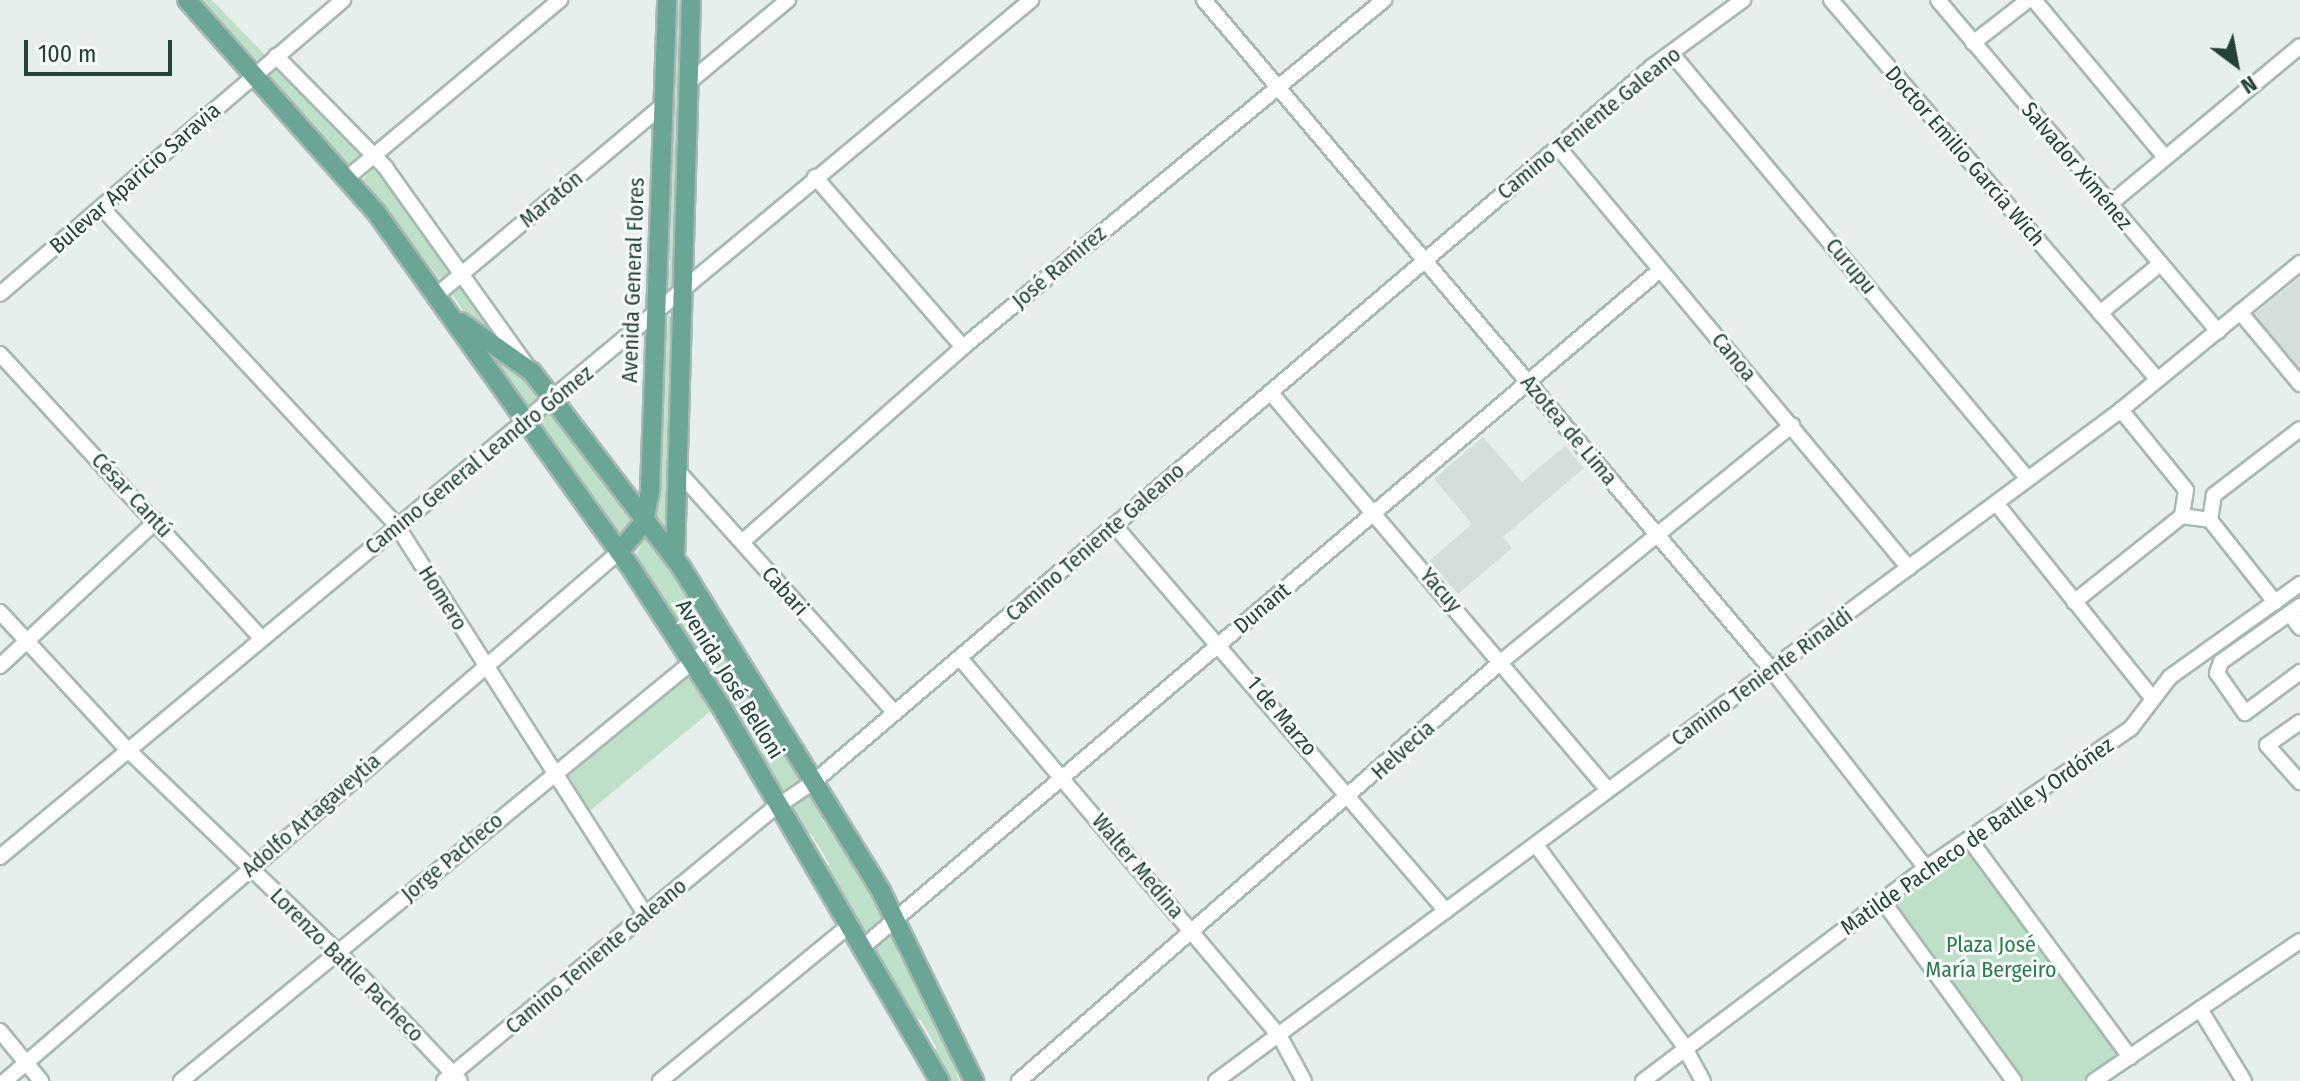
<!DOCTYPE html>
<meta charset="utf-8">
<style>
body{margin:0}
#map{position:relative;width:2300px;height:1081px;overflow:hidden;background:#e6efeb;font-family:"Fira Sans Condensed",sans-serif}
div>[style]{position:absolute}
.built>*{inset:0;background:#d4dfda}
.green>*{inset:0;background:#bfe0c8}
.roads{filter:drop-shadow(2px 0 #a8b8b2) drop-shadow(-2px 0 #a8b8b2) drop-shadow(0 2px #a8b8b2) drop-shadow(0 -2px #a8b8b2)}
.minor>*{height:14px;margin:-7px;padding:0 7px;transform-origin:7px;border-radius:7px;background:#fff}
.major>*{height:18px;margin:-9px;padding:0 9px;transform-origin:9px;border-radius:9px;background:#6aa596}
span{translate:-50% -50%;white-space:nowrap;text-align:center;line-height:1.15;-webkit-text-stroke:6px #f7fbf9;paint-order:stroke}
.street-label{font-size:22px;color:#24423a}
.park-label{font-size:22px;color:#2d7a4b}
.north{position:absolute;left:2196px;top:24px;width:80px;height:80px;-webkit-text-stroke:6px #f7fbf9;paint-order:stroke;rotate:148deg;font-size:22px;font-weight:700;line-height:32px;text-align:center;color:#24423a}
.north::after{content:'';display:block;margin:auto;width:28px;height:36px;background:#24423a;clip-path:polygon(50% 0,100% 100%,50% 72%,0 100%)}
.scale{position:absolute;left:24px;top:40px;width:148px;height:36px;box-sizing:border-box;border:4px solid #24423a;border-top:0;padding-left:10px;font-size:24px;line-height:28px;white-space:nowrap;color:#24423a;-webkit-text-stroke:6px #f7fbf9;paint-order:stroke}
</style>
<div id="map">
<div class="built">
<i style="clip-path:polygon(2300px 277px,2300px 374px,2252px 316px)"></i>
<i style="clip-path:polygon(1483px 437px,1522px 482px,1565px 446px,1584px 468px,1503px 537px,1512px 548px,1458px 594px,1429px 561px,1472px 524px,1434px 479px)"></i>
</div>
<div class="green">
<i style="clip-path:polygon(201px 0,212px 0,267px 57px,257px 60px)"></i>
<i style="clip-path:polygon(675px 0,685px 0,674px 289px,669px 290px)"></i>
<i style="clip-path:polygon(278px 65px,365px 156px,351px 166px,269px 76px)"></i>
<i style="clip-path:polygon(371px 168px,379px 168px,456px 270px,447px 279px,439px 278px,364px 180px)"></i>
<i style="clip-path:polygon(462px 280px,510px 343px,473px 325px,450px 291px)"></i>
<i style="clip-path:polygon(668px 315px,673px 319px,667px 534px,652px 522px,659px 499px)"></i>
<i style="clip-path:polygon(485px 348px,517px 364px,542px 391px,541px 399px,535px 405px,523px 404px)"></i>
<i style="clip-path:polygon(554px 412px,635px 519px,621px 539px,538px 423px,544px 413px)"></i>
<i style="clip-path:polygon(644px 538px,654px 539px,714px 636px,699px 647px,691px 647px,634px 560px)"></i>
<i style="clip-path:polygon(722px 644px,751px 687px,741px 687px,775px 741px,785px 744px,806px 778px,791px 795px,779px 795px,754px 753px,763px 753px,730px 699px,721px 699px,700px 666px)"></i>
<i style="clip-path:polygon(691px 674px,716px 707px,586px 814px,566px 778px,568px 771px)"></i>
<i style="clip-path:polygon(812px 792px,833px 818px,822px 819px,850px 862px,859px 863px,887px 919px,868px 934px,820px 864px,830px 865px,811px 834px,799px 830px,790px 808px)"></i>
<i style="clip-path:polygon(1970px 850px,2119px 1052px,2083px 1081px,2022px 1081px,1896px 909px,1898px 898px)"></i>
<i style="clip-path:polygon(891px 930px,908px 952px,897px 952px,913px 981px,925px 984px,959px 1081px,944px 1081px,926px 1049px,937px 1049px,921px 1020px,910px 1016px,876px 957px,876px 945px)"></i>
</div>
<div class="roads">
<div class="minor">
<i style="left:1204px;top:0;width:877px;rotate:49.72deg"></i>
<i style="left:1771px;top:669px;width:252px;rotate:52.1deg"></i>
<i style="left:1831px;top:0;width:501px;rotate:49.29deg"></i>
<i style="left:1938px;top:0;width:434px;rotate:49.8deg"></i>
<i style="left:2034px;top:0;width:204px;rotate:50.2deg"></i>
<i style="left:1973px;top:43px;width:70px;rotate:-38deg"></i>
<i style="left:1672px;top:54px;width:554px;rotate:50.05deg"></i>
<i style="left:276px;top:56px;width:156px;rotate:45.5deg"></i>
<i style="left:385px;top:167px;width:248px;rotate:54.5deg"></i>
<i style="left:688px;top:83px;width:130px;rotate:-39.7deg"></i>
<i style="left:1558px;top:147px;width:548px;rotate:50.18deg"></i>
<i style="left:815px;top:177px;width:225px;rotate:49deg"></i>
<i style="left:347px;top:178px;width:278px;rotate:-39.9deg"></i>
<i style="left:2110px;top:204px;width:247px;rotate:-39.7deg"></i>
<i style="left:102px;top:208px;width:434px;rotate:47.1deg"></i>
<i style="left:397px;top:526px;width:462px;rotate:57.4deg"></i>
<i style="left:439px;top:293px;width:292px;rotate:-40deg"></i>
<i style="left:0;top:294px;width:452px;rotate:-40.6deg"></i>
<i style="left:2240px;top:312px;width:94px;rotate:50.2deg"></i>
<i style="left:2100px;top:313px;width:77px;rotate:-39.2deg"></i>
<i style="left:0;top:354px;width:387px;rotate:47.4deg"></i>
<i style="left:1270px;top:392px;width:522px;rotate:49.66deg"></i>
<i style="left:2121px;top:410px;width:103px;rotate:50.9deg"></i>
<i style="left:2186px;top:490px;width:26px;rotate:99deg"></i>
<i style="left:676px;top:469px;width:328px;rotate:48.1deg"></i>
<i style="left:1996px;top:503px;width:250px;rotate:51.3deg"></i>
<i style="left:2210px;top:520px;width:105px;rotate:51.6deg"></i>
<i style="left:1114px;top:525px;width:509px;rotate:49.3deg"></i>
<i style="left:742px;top:542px;width:295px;rotate:-41.4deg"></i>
<i style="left:963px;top:347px;width:546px;rotate:-39.5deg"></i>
<i style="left:2074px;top:602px;width:138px;rotate:-38.5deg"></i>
<i style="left:2182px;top:516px;width:28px;rotate:8deg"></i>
<i style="left:2210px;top:520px;width:25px;rotate:-81deg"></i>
<i style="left:2214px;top:495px;width:108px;rotate:-37.5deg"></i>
<i style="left:2300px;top:606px;width:97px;rotate:144.7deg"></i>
<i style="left:2221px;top:662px;width:12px;rotate:110deg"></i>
<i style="left:2217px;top:673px;width:49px;rotate:55deg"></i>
<i style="left:2245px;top:713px;width:69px;rotate:-36.7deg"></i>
<i style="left:0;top:612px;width:188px;rotate:47.2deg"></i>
<i style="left:128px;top:750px;width:289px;rotate:43.9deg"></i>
<i style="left:336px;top:950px;width:180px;rotate:46.6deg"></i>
<i style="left:2290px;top:614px;width:17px;rotate:54deg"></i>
<i style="left:960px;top:658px;width:494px;rotate:49.8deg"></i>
<i style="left:1279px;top:1035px;width:52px;rotate:61.5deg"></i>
<i style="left:0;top:666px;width:213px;rotate:-42.9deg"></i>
<i style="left:2300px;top:722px;width:40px;rotate:145.1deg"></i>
<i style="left:2267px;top:745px;width:50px;rotate:48.3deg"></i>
<i style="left:1970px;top:840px;width:270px;rotate:53.6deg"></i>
<i style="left:1536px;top:845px;width:246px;rotate:53.6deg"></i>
<i style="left:1682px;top:1043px;width:43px;rotate:61.1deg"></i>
<i style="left:0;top:857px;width:1341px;rotate:-39.73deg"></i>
<i style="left:1882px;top:900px;width:224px;rotate:53.9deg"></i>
<i style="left:864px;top:946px;width:1044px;rotate:-40.34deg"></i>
<i style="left:2200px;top:1009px;width:84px;rotate:58.6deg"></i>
<i style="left:0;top:1031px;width:65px;rotate:50.6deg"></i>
<i style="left:5px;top:1081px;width:810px;rotate:-40.75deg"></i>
<i style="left:181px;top:1081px;width:703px;rotate:-39.35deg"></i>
<i style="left:444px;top:1081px;width:425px;rotate:-39.6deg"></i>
<i style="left:772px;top:810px;width:53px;rotate:-34.3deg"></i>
<i style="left:816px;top:780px;width:1100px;rotate:-40.47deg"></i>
<i style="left:1653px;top:66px;width:112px;rotate:-36.3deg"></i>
<i style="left:660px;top:1081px;width:247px;rotate:-39.4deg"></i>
<i style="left:1019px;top:1081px;width:640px;rotate:-41.01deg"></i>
<i style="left:1502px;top:661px;width:374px;rotate:-39.1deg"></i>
<i style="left:1216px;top:1081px;width:1127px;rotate:-36.55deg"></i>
<i style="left:2121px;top:410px;width:232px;rotate:-39.4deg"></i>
<i style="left:1643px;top:1081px;width:354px;rotate:-37deg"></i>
<i style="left:1926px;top:868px;width:248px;rotate:-34.3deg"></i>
<i style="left:2131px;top:728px;width:64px;rotate:-52.6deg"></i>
<i style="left:2170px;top:677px;width:160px;rotate:-35.6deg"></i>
<i style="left:2094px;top:1081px;width:249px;rotate:-34.2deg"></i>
</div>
<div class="major">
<i style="left:187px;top:0;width:284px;rotate:48.3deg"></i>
<i style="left:376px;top:212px;width:431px;rotate:54.4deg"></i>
<i style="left:627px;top:562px;width:174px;rotate:56.9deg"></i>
<i style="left:722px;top:708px;width:432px;rotate:59.7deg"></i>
<i style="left:461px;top:322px;width:87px;rotate:35.2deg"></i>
<i style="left:532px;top:372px;width:245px;rotate:52.6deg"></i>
<i style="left:681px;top:567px;width:381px;rotate:58.3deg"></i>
<i style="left:881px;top:891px;width:212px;rotate:63.9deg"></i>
<i style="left:619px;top:552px;width:39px;rotate:-50deg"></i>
<i style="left:644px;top:522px;width:33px;rotate:-79deg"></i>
<i style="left:650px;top:490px;width:490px;rotate:-88deg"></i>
<i style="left:675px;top:558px;width:558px;rotate:-88.36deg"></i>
</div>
</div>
<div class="street-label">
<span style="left:1589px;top:123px;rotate:-39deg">Camino Teniente Galeano</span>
<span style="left:1965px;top:156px;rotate:49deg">Doctor Emilio García Wich</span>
<span style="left:2077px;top:166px;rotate:50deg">Salvador Ximénez</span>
<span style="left:135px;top:178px;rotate:-41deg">Bulevar Aparicio Saravia</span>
<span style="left:551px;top:199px;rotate:-40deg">Maratón</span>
<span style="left:1851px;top:266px;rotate:50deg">Curupu</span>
<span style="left:1059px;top:267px;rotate:-40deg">José Ramírez</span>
<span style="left:633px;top:280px;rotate:-88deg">Avenida General Flores</span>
<span style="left:1734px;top:357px;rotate:50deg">Canoa</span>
<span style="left:1569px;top:430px;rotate:50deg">Azotea de Lima</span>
<span style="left:479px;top:460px;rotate:-39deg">Camino General Leandro Gómez</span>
<span style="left:132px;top:495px;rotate:47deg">César Cantú</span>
<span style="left:1095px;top:542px;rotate:-41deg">Camino Teniente Galeano</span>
<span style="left:1441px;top:590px;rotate:49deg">Yacuy</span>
<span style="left:785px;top:591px;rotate:48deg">Cabari</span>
<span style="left:443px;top:598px;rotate:58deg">Homero</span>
<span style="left:1262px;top:608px;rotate:-40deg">Dunant</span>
<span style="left:1762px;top:677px;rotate:-36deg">Camino Teniente Rinaldi</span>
<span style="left:730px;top:679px;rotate:58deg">Avenida José Belloni</span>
<span style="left:1282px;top:716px;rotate:50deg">1 de Marzo</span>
<span style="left:1403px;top:750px;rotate:-42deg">Helvecia</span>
<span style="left:311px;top:815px;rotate:-41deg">Adolfo Artagaveytia</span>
<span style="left:1977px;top:836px;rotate:-35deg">Matilde Pacheco de Batlle y Ordóñez</span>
<span style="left:452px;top:857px;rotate:-40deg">Jorge Pacheco</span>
<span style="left:1138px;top:866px;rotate:50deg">Walter Medina</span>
<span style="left:596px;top:956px;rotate:-40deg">Camino Teniente Galeano</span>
<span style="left:347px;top:965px;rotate:45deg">Lorenzo Batlle Pacheco</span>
</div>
<div class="park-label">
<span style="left:1991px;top:957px">Plaza José<br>María Bergeiro</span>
</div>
<div class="north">N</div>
<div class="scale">100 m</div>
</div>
